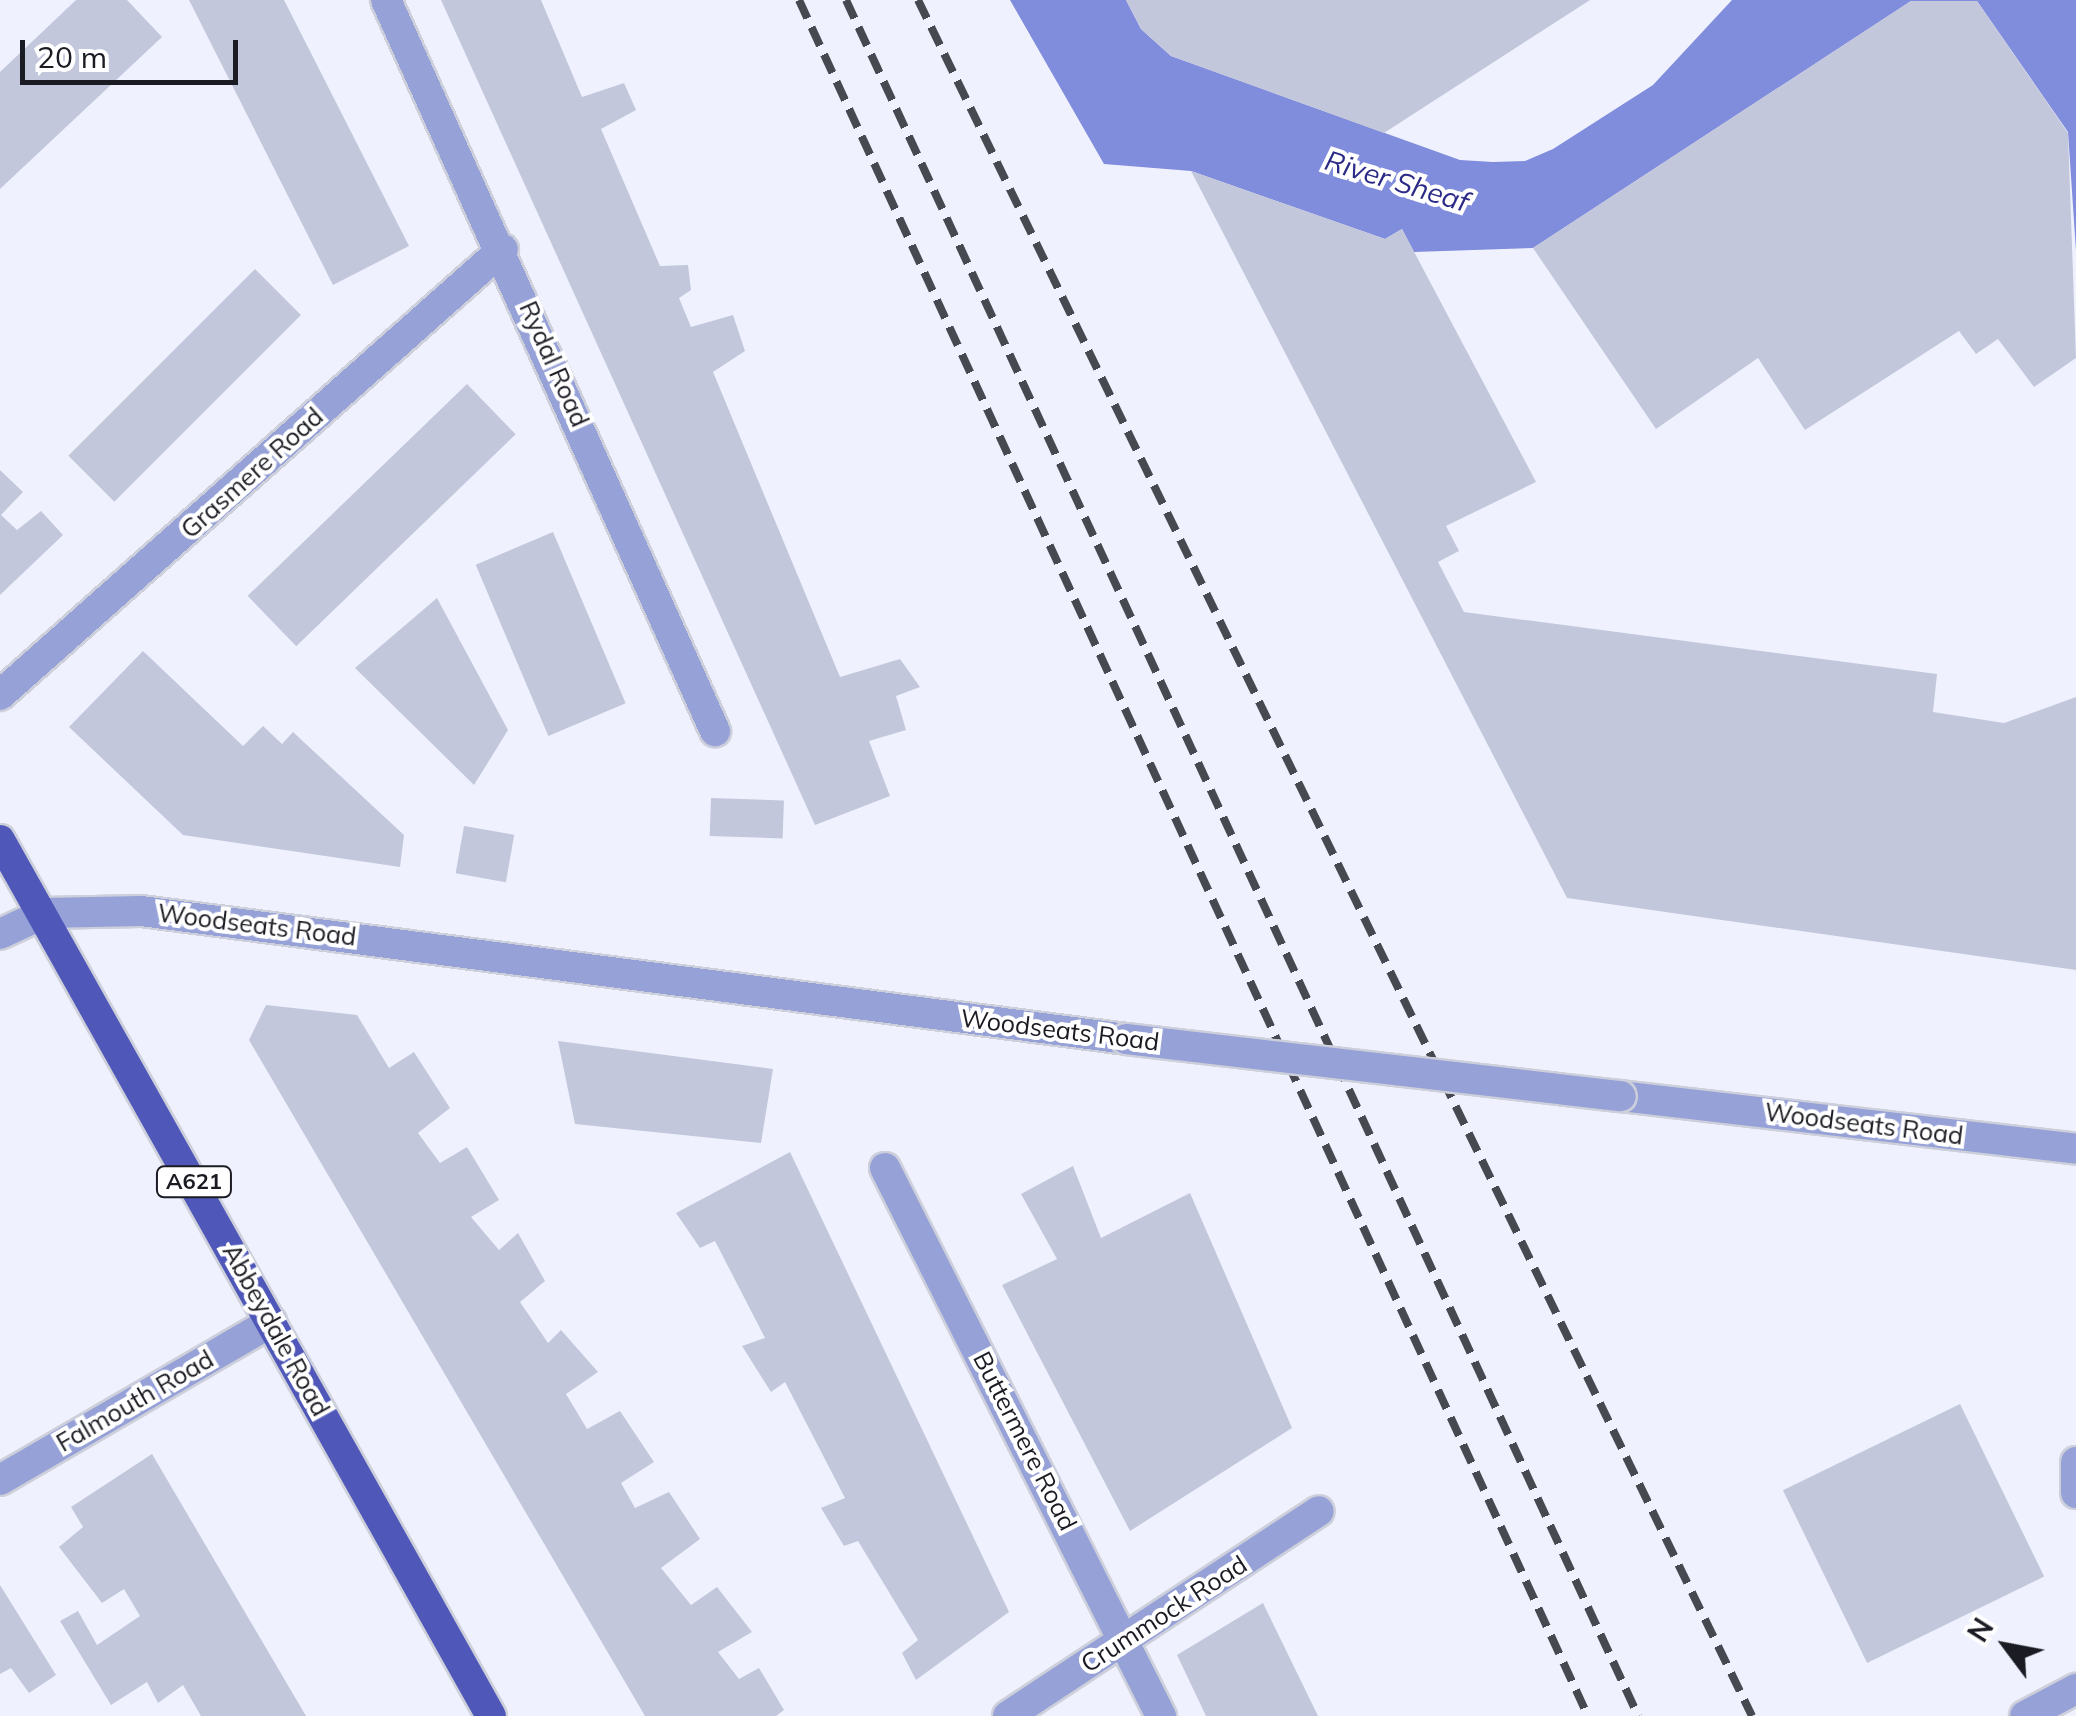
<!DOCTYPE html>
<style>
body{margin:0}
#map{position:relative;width:2076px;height:1716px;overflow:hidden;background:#eff2fe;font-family:Mulish,sans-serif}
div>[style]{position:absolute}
.water>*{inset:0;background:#808cdc}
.building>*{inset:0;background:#c3c7db;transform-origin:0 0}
.roads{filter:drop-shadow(2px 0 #cdd0db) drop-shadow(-2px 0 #cdd0db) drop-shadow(0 2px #cdd0db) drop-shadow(0 -2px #cdd0db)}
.minor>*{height:30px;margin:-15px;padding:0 15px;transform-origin:15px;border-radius:15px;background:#96a1d7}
.major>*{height:30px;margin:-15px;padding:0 15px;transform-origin:15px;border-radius:15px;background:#4f58b9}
.rail>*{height:8px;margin-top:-4px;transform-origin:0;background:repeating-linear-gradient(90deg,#474951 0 20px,transparent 0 30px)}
.bridges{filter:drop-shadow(2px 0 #cdd0db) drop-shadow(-2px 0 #cdd0db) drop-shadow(0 2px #cdd0db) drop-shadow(0 -2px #cdd0db)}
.minor-bridge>*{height:30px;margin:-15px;padding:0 15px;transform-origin:15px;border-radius:15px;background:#96a1d7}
span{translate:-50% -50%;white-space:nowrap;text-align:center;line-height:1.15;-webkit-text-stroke:8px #fff;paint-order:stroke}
.shield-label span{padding:2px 8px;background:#fff;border:2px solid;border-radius:8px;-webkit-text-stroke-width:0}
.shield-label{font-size:22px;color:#1b1c23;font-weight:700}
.street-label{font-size:25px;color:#1b1c23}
.water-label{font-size:28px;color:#2b2b87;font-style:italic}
.north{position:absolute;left:1956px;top:1596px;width:100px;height:100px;-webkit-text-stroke:8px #fff;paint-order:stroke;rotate:302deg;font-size:28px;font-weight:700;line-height:40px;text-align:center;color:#1b1c23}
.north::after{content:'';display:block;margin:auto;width:35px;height:45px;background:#1b1c23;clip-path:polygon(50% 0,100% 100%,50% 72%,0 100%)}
.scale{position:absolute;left:20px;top:40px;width:218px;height:45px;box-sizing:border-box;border:5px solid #1b1c23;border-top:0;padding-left:12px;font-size:30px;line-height:35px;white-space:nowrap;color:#1b1c23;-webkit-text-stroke:8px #fff;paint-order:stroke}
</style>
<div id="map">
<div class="water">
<i style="clip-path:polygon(1010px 0,1126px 0,1141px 29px,1171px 56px,1460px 160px,1493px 162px,1525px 161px,1553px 149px,1653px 85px,1732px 0,2076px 0,2076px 251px,2068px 132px,1977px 1px,1911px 1px,1533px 248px,1414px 252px,1402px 229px,1385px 239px,1191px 171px,1104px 164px)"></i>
</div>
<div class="building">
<i style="clip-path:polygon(76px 0,127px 0,162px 37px,0 189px,0 72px)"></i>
<i style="clip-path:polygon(189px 0,284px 0,409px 246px,333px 285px)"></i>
<i style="clip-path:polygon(441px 0,541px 0,582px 97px,624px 83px,636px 110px,601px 129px,660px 266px,688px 265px,691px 290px,679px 298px,691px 327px,733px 315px,745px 351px,713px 372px,840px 677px,900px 659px,920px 687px,896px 696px,906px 730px,869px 741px,890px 796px,815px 825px)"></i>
<i style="clip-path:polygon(1126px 0,1590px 0,1384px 133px,1171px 56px,1141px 29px)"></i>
<i style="clip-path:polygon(1911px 1px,1977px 1px,2068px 133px,2076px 358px,2034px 387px,1998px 339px,1976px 354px,1959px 331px,1805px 430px,1758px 358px,1656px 429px,1533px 248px)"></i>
<i style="clip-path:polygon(1191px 171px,1385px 239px,1402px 229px,1536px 482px,1446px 526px,1459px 551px,1438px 562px,1464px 612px,1937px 674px,1933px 712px,2004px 723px,2076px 697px,2076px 970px,1567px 898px)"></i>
<i style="left:255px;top:269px;width:65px;height:264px;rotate:45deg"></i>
<i style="left:467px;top:384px;width:70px;height:305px;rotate:46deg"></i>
<i style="clip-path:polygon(0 470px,23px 492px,1px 515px,17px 530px,41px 511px,63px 535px,0 595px)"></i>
<i style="left:553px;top:532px;width:186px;height:84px;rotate:67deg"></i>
<i style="clip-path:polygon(437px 598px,508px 730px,474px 785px,355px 668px)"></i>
<i style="clip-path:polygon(143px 651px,243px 746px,263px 726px,282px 744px,293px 732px,404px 835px,400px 867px,183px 835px,69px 727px)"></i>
<i style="left:711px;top:798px;width:73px;height:38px;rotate:2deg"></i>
<i style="left:464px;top:826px;width:51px;height:48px;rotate:10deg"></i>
<i style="clip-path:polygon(266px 1005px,357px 1015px,389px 1068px,414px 1052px,450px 1108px,418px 1133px,440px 1163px,467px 1147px,499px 1200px,471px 1217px,499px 1250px,518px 1233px,545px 1281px,520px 1302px,548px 1343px,561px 1330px,598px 1372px,566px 1394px,587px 1429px,620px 1411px,654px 1462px,621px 1483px,635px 1508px,669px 1492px,700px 1539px,661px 1568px,691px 1605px,717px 1587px,752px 1632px,718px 1652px,739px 1679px,759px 1668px,784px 1710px,776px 1716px,645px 1716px,249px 1040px)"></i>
<i style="clip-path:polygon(558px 1041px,773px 1069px,761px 1143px,575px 1124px)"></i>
<i style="clip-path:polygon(790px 1152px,1009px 1612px,916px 1680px,902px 1653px,918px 1640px,858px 1541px,844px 1546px,821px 1508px,845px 1498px,785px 1382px,771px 1392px,742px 1346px,765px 1338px,715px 1241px,700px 1248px,676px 1213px)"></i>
<i style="clip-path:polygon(1073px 1166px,1101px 1238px,1190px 1193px,1292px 1428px,1130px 1531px,1002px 1285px,1057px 1259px,1021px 1194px)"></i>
<i style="left:1960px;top:1404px;width:192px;height:197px;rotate:64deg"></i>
<i style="clip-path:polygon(152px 1454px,306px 1716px,201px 1716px,183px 1685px,158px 1703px,147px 1682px,111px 1705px,60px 1621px,78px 1611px,97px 1645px,140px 1616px,124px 1589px,102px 1603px,59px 1547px,83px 1527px,71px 1507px)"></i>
<i style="clip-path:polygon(0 1585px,56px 1675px,29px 1693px,11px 1668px,0 1674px)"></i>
<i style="clip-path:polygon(1263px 1603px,1318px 1716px,1206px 1716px,1177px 1655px)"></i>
</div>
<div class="roads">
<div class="minor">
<i style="left:386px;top:0;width:802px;rotate:65.77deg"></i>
<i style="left:0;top:695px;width:672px;rotate:-41.56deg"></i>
<i style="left:0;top:934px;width:50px;rotate:-25deg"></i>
<i style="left:45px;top:913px;width:96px;rotate:-1.2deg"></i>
<i style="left:141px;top:911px;width:993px;rotate:7.4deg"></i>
<i style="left:1621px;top:1096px;width:458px;rotate:6.6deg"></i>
<i style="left:885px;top:1168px;width:614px;rotate:63.27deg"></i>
<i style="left:2076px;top:1462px;width:31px;rotate:90deg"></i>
<i style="left:0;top:1480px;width:314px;rotate:-30.2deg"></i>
<i style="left:1008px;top:1716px;width:372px;rotate:-33.4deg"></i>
<i style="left:2025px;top:1716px;width:58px;rotate:-27.9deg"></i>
</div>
<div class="major">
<i style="left:0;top:840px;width:1004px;rotate:60.73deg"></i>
</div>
</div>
<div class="rail">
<i style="left:799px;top:0;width:1889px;rotate:65.31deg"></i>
<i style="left:846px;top:0;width:1890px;rotate:65.22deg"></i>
<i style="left:918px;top:0;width:1908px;rotate:64.08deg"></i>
</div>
<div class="bridges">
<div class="minor-bridge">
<i style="left:1126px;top:1039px;width:498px;rotate:6.6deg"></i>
</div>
</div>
<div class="shield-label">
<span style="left:194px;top:1182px">A621</span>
</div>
<div class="street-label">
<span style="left:554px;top:364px;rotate:66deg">Rydal Road</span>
<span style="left:252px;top:473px;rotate:-42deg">Grasmere Road</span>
<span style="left:257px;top:925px;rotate:7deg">Woodseats Road</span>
<span style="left:1060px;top:1030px;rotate:7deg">Woodseats Road</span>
<span style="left:1864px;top:1124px;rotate:7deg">Woodseats Road</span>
<span style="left:276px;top:1330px;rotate:61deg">Abbeydale Road</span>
<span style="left:135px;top:1401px;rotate:-30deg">Falmouth Road</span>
<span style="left:1025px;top:1441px;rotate:63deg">Buttermere Road</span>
<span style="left:1164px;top:1614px;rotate:-33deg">Crummock Road</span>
</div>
<div class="water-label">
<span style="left:1397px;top:181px;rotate:17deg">River Sheaf</span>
</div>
<div class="north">N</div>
<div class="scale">20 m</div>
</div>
